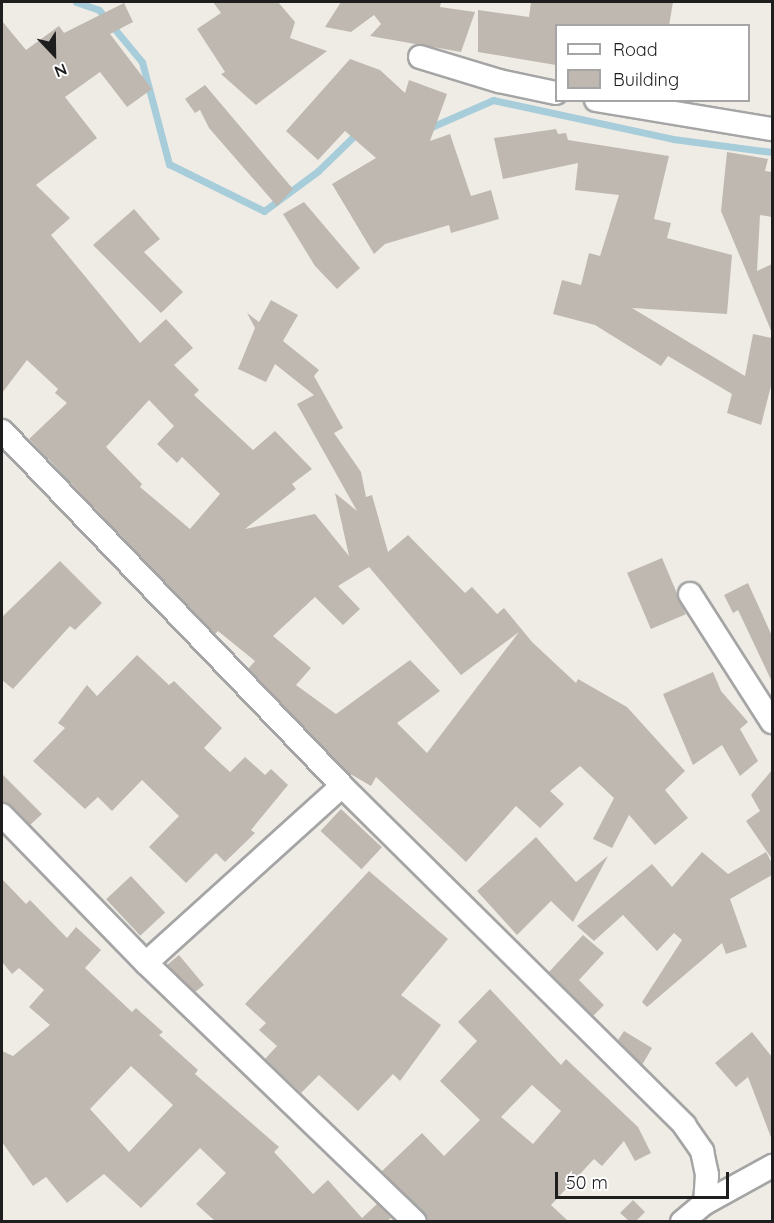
<!DOCTYPE html>
<style>
body{margin:0}
#map{position:relative;width:774px;height:1223px;overflow:hidden;background:#efece5;font-family:Quicksand,sans-serif}
div>[style]{position:absolute}
.stream>*{height:7px;margin:-3.5px;padding:0 3.5px;transform-origin:3.5px;border-radius:3.5px;background:#a7ccda}
.building>*{inset:0;background:#bfb8b1;transform-origin:0 0}
.roads{filter:drop-shadow(2px 0 #a5a5a5) drop-shadow(-2px 0 #a5a5a5) drop-shadow(0 2px #a5a5a5) drop-shadow(0 -2px #a5a5a5)}
.minor>*{height:22px;margin:-11px;padding:0 11px;transform-origin:11px;border-radius:11px;background:#fff}
span{translate:-50% -50%;white-space:nowrap;text-align:center;line-height:1.15;-webkit-text-stroke:6px #fff;paint-order:stroke}
.frame{position:absolute;inset:0;border:3px solid #1e1e1e;pointer-events:none}
.legend{position:absolute;left:555px;top:24px;width:195px;height:78px;box-sizing:border-box;background:#fff;border:2px solid #a5a5a5;margin:0;padding:8px 10px;list-style:none;font-size:18px;color:#1e1e1e}
.legend li{display:flex;align-items:center;gap:12px;height:30px}
.legend b{width:30px;border:2px solid #a5a5a5}
.north{position:absolute;left:24px;top:24px;width:60px;height:60px;-webkit-text-stroke:4px #fff;paint-order:stroke;rotate:158deg;font-size:16px;font-weight:700;line-height:24px;text-align:center;color:#1e1e1e}
.north::after{content:'';display:block;margin:auto;width:21px;height:27px;background:#1e1e1e;clip-path:polygon(50% 0,100% 100%,50% 72%,0 100%)}
.scale{position:absolute;left:555px;top:1172px;width:174px;height:27px;box-sizing:border-box;border:3px solid #1e1e1e;border-top:0;padding-left:8px;font-size:18px;line-height:21px;white-space:nowrap;color:#1e1e1e;-webkit-text-stroke:4px #fff;paint-order:stroke}
</style>
<div id="map">
<div class="stream">
<i style="left:76px;top:2px;width:24px;rotate:19deg"></i>
<i style="left:99px;top:10px;width:67px;rotate:50.4deg"></i>
<i style="left:142px;top:62px;width:106px;rotate:75.2deg"></i>
<i style="left:169px;top:164px;width:106px;rotate:26.3deg"></i>
<i style="left:264px;top:211px;width:67px;rotate:-36.5deg"></i>
<i style="left:318px;top:171px;width:56px;rotate:-44.3deg"></i>
<i style="left:429px;top:128px;width:70px;rotate:-23.6deg"></i>
<i style="left:493px;top:100px;width:184px;rotate:12.2deg"></i>
<i style="left:673px;top:139px;width:100px;rotate:7.5deg"></i>
</div>
<div class="building">
<i style="clip-path:polygon(213px 2px,278px 2px,295px 22px,290px 38px,327px 51px,256px 105px,221px 74px,225px 72px,197px 29px,221px 13px)"></i>
<i style="clip-path:polygon(341px 2px,441px 2px,440px 7px,475px 12px,461px 52px,370px 36px,381px 24px,374px 15px,351px 32px,325px 27px)"></i>
<i style="clip-path:polygon(531px 2px,673px 2px,669px 26px,556px 26px,556px 65px,478px 52px,478px 10px,529px 17px)"></i>
<i style="clip-path:polygon(evenodd,124px 3px,133px 22px,110px 34px,152px 89px,127px 107px,100px 72px,65px 97px,97px 138px,36px 185px,70px 218px,51px 235px,140px 343px,166px 319px,193px 348px,174px 365px,199px 390px,194px 395px,253px 450px,275px 431px,312px 469px,292px 484px,296px 489px,245px 529px,315px 514px,349px 556px,335px 493px,357px 511px,297px 404px,314px 395px,275px 364px,266px 382px,238px 369px,255px 328px,247px 313px,259px 322px,271px 300px,298px 315px,283px 341px,319px 370px,314px 376px,343px 428px,334px 433px,361px 472px,366px 497px,372px 495px,388px 552px,408px 535px,465px 593px,472px 587px,497px 614px,504px 608px,532px 642px,576px 683px,578px 679px,627px 707px,685px 771px,665px 790px,688px 818px,655px 845px,629px 815px,612px 848px,593px 839px,614px 798px,580px 766px,550px 791px,564px 804px,540px 828px,516px 806px,466px 862px,376px 777px,371px 786px,347px 772px,248px 669px,255px 661px,218px 631px,215px 634px,29px 439px,67px 403px,55px 393px,58px 389px,27px 360px,2px 393px,2px 21px,26px 50px,59px 26px,64px 33px,124px 3px,149px 400px,174px 426px,157px 444px,177px 463px,182px 457px,220px 494px,190px 529px,140px 487px,142px 484px,106px 447px,149px 400px,124px 3px,369px 567px,461px 675px,519px 632px,427px 753px,397px 723px,440px 691px,410px 660px,336px 714px,296px 685px,311px 668px,273px 636px,315px 597px,343px 625px,360px 609px,338px 586px,369px 567px)"></i>
<i style="clip-path:polygon(350px 59px,380px 70px,405px 93px,409px 80px,447px 94px,430px 141px,450px 134px,471px 196px,491px 190px,499px 219px,451px 233px,449px 225px,385px 244px,374px 254px,332px 184px,376px 158px,345px 131px,318px 160px,286px 131px)"></i>
<i style="clip-path:polygon(205px 85px,293px 189px,277px 206px,209px 128px,200px 110px,195px 113px,185px 99px)"></i>
<i style="clip-path:polygon(556px 129px,558px 134px,566px 133px,568px 140px,669px 156px,654px 219px,671px 223px,667px 238px,732px 255px,727px 314px,632px 308px,745px 376px,753px 334px,772px 338px,772px 382px,761px 425px,727px 413px,732px 394px,668px 356px,661px 366px,595px 325px,553px 314px,562px 280px,581px 285px,589px 253px,600px 256px,619px 195px,575px 190px,578px 163px,503px 179px,494px 138px)"></i>
<i style="clip-path:polygon(727px 152px,768px 159px,765px 171px,772px 172px,772px 217px,760px 215px,757px 271px,772px 264px,772px 333px,721px 211px)"></i>
<i style="clip-path:polygon(304px 202px,360px 268px,337px 289px,315px 266px,283px 214px)"></i>
<i style="clip-path:polygon(134px 209px,160px 239px,144px 252px,183px 292px,161px 313px,93px 245px)"></i>
<i style="left:662px;top:558px;width:61px;height:38px;rotate:67deg"></i>
<i style="clip-path:polygon(60px 561px,102px 603px,75px 630px,70px 626px,13px 689px,2px 680px,2px 617px)"></i>
<i style="clip-path:polygon(748px 583px,772px 636px,772px 682px,738px 610px,733px 613px,724px 595px)"></i>
<i style="clip-path:polygon(137px 655px,169px 685px,174px 681px,222px 728px,204px 748px,230px 772px,245px 757px,265px 775px,271px 769px,288px 785px,251px 830px,255px 833px,225px 862px,216px 853px,186px 883px,149px 847px,179px 816px,142px 780px,112px 811px,98px 797px,85px 809px,33px 761px,65px 728px,58px 723px,87px 685px,97px 696px)"></i>
<i style="clip-path:polygon(713px 672px,721px 691px,748px 722px,740px 729px,758px 761px,740px 776px,722px 745px,693px 765px,663px 694px)"></i>
<i style="clip-path:polygon(772px 770px,772px 859px,746px 821px,760px 811px,751px 795px)"></i>
<i style="clip-path:polygon(2px 774px,42px 814px,30px 825px,11px 805px,2px 802px)"></i>
<i style="left:341px;top:809px;width:56px;height:30px;rotate:43deg"></i>
<i style="clip-path:polygon(536px 837px,576px 882px,608px 856px,573px 922px,551px 901px,517px 935px,477px 891px)"></i>
<i style="clip-path:polygon(702px 852px,728px 874px,766px 852px,772px 863px,772px 875px,730px 899px,747px 947px,726px 954px,722px 943px,647px 1007px,642px 1002px,682px 940px,674px 933px,657px 951px,623px 915px,594px 941px,577px 926px,652px 864px,672px 887px)"></i>
<i style="clip-path:polygon(369px 871px,448px 939px,401px 995px,441px 1025px,400px 1081px,393px 1074px,358px 1111px,319px 1075px,301px 1093px,265px 1059px,277px 1046px,259px 1030px,266px 1023px,245px 1004px)"></i>
<i style="left:131px;top:876px;width:50px;height:34px;rotate:47deg"></i>
<i style="clip-path:polygon(evenodd,2px 879px,26px 904px,30px 900px,67px 938px,76px 927px,101px 950px,85px 968px,132px 1012px,136px 1008px,163px 1032px,159px 1035px,198px 1070px,195px 1074px,279px 1147px,274px 1152px,313px 1194px,328px 1180px,362px 1218px,377px 1204px,391px 1218px,387px 1221px,215px 1221px,196px 1204px,226px 1173px,200px 1148px,141px 1208px,104px 1174px,67px 1203px,46px 1177px,33px 1186px,2px 1142px,2px 1051px,13px 1056px,50px 1025px,29px 1007px,44px 990px,19px 968px,12px 974px,2px 962px,2px 879px,131px 1066px,173px 1105px,129px 1152px,90px 1109px,131px 1066px)"></i>
<i style="clip-path:polygon(583px 935px,604px 953px,579px 980px,604px 1005px,593px 1016px,549px 972px)"></i>
<i style="clip-path:polygon(179px 955px,204px 985px,195px 992px,167px 965px)"></i>
<i style="clip-path:polygon(evenodd,490px 989px,561px 1065px,566px 1059px,638px 1127px,651px 1153px,635px 1161px,624px 1141px,602px 1166px,594px 1159px,551px 1205px,568px 1221px,429px 1221px,382px 1171px,422px 1133px,444px 1156px,480px 1120px,440px 1081px,477px 1041px,458px 1022px,490px 989px,532px 1085px,561px 1111px,533px 1144px,501px 1117px,532px 1085px)"></i>
<i style="clip-path:polygon(624px 1031px,652px 1048px,642px 1065px,618px 1040px)"></i>
<i style="clip-path:polygon(752px 1032px,772px 1057px,772px 1140px,748px 1077px,736px 1087px,715px 1063px)"></i>
<i style="clip-path:polygon(633px 1200px,645px 1212px,636px 1221px,629px 1221px,620px 1213px)"></i>
</div>
<div class="roads">
<div class="minor">
<i style="left:420px;top:57px;width:83px;rotate:16.9deg"></i>
<i style="left:499px;top:81px;width:58px;rotate:11.9deg"></i>
<i style="left:596px;top:100px;width:178px;rotate:9.4deg"></i>
<i style="left:2px;top:431px;width:492px;rotate:46.2deg"></i>
<i style="left:342px;top:786px;width:482px;rotate:44.7deg"></i>
<i style="left:684px;top:1125px;width:32px;rotate:55deg"></i>
<i style="left:702px;top:1151px;width:25px;rotate:78deg"></i>
<i style="left:707px;top:1175px;width:28px;rotate:94deg"></i>
<i style="left:690px;top:594px;width:152px;rotate:57.4deg"></i>
<i style="left:2px;top:815px;width:206px;rotate:45.8deg"></i>
<i style="left:146px;top:963px;width:373px;rotate:43.9deg"></i>
<i style="left:146px;top:963px;width:264px;rotate:-42.1deg"></i>
<i style="left:682px;top:1222px;width:30px;rotate:-40deg"></i>
<i style="left:705px;top:1203px;width:77px;rotate:-28.9deg"></i>
</div>
</div>
<div class="frame"></div>
<ul class="legend">
<li><b style="height:8px;background:#fff"></b>Road</li>
<li><b style="height:16px;background:#bfb8b1"></b>Building</li>
</ul>
<div class="north">N</div>
<div class="scale">50 m</div>
</div>
